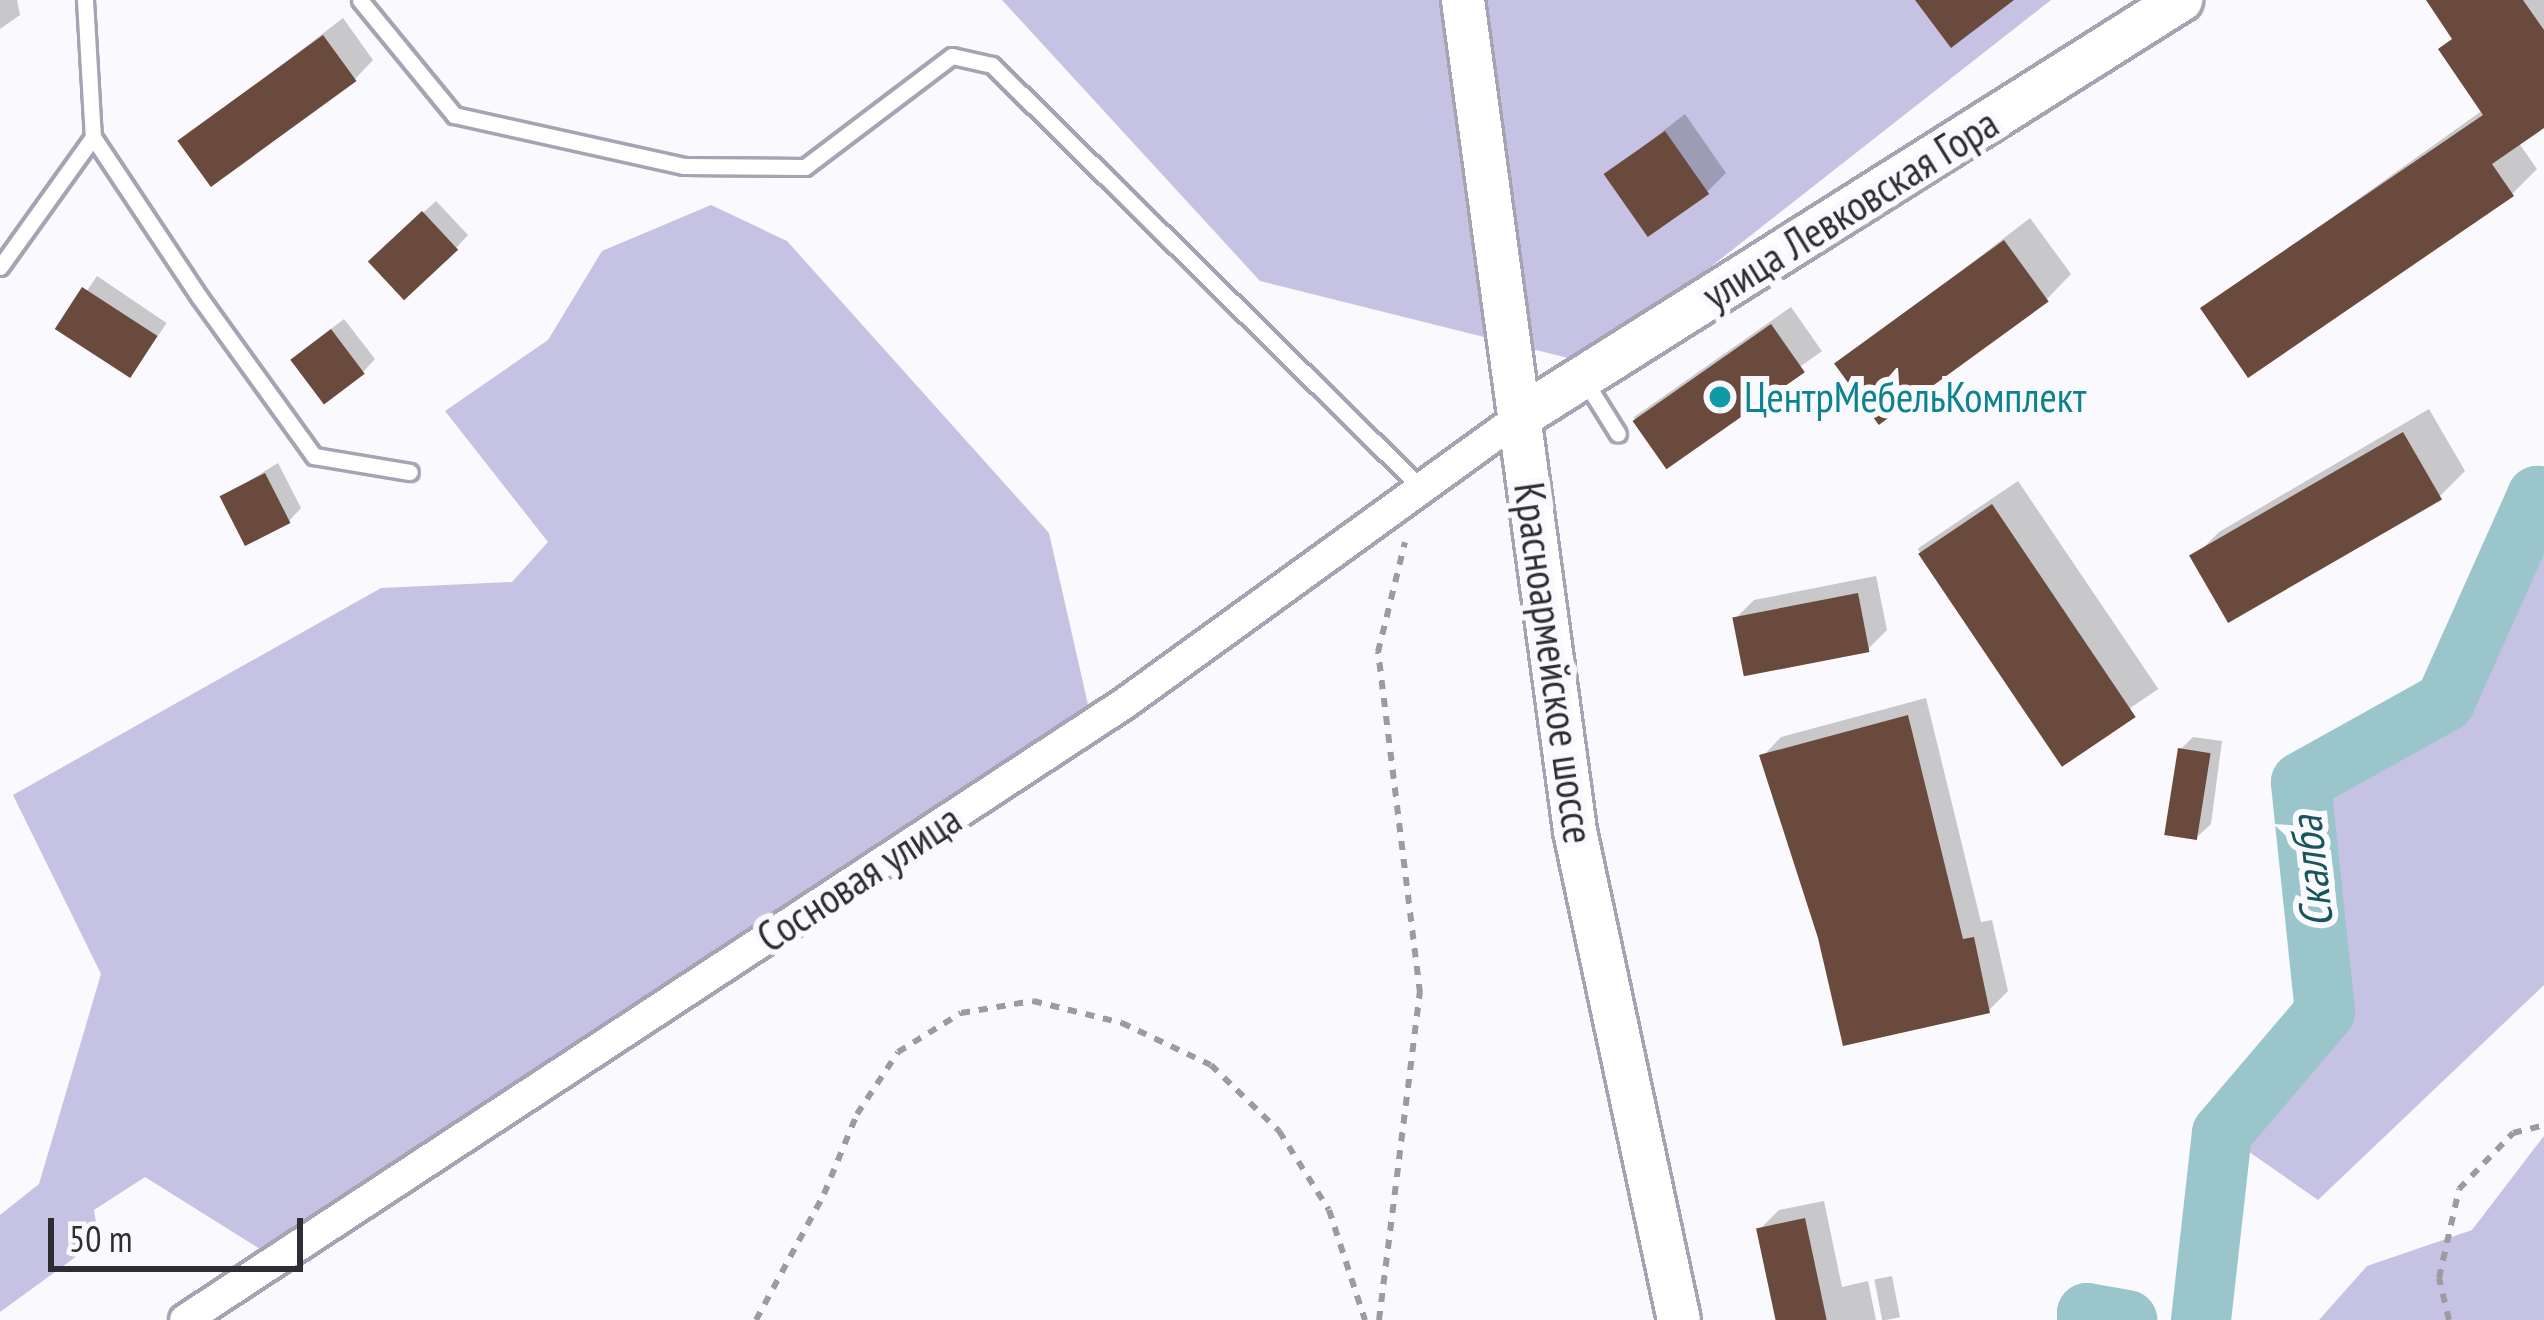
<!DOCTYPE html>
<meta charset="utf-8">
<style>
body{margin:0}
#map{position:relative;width:2544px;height:1320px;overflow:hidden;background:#faf9fd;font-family:"PT Sans Narrow",sans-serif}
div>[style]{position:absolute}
.forest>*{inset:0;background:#c6c2e3}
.shadow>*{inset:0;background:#0003;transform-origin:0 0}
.river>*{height:60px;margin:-30px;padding:0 30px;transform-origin:30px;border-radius:30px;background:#99c5cb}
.building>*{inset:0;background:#694a3d;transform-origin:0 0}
.path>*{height:6px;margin-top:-3px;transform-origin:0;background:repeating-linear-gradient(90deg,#9c9ba0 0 9px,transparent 0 18px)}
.roads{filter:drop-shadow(3px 0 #a6a4b3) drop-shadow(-3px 0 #a6a4b3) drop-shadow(0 3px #a6a4b3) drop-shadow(0 -3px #a6a4b3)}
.lane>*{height:15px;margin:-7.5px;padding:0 7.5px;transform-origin:7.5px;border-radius:7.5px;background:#fff}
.street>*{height:30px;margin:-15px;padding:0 15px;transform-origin:15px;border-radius:15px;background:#fff}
.secondary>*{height:42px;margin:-21px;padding:0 21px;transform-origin:21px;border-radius:21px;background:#fff}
.dots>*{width:33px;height:33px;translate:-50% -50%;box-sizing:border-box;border:6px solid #faf9fd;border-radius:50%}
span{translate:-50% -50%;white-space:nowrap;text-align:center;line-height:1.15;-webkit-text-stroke:12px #faf9fd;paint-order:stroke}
.street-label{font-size:42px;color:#2e2d33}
.culture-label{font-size:42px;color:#0d838f}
.left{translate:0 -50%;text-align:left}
.water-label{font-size:45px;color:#18555c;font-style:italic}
.scale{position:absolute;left:48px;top:1218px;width:255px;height:54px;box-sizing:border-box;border:6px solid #2e2d33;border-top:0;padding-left:15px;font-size:36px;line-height:42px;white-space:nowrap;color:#2e2d33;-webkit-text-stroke:9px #faf9fd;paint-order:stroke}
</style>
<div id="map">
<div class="forest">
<i style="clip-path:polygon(1002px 0,2051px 0,1588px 363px,1260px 281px)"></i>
<i style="clip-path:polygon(711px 205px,787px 241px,1049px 533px,1089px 709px,263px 1251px,145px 1177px,94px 1210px,99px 1240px,0 1312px,0 1215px,39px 1184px,101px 974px,13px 795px,381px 588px,512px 582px,548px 542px,445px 411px,548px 340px,602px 251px)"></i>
<i style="clip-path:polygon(2537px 496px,2544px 497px,2544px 985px,2318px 1200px,2222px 1133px,2325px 1012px,2301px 782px,2445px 702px)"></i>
<i style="clip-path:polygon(2544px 1136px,2544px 1320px,2319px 1320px,2367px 1266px,2472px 1230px)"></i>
</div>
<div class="shadow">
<i style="clip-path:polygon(0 0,17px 0,20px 15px,0 29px)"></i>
<i style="clip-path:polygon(2430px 0,2544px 0,2544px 125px,2518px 142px,2537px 169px,2512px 194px,2204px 309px,2483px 110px,2455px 37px)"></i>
<i style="clip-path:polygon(343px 18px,373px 60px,355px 79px,182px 142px)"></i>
<i style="clip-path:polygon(1685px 114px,1726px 173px,1707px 192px,1608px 174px)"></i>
<i style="clip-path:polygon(436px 201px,468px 235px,456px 248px,383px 249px)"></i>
<i style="clip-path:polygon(2030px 218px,2071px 274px,2047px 299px,1839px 365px)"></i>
<i style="left:97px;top:276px;width:84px;height:64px;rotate:34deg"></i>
<i style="left:1791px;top:307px;width:54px;height:192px;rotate:55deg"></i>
<i style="clip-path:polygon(344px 319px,375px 359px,363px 372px,306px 348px)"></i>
<i style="clip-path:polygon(2429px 409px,2465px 471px,2440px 496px,2230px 619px,2194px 557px,2219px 532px)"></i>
<i style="clip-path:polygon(278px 463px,301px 508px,289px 521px,223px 497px)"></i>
<i style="left:2018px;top:481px;width:251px;height:121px;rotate:56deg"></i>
<i style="clip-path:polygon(1876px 576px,1887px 630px,1868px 649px,1735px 619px,1754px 600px)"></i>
<i style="clip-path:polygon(1926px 698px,1981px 922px,1992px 920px,2008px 991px,1989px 1010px,1821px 937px,1763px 756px,1781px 737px)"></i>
<i style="clip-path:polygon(2193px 737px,2222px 741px,2211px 824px,2198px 836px,2181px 749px)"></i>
<i style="clip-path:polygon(1824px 1201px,1842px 1287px,1868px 1281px,1876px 1320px,1779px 1320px,1760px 1229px,1779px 1210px)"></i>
<i style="left:1892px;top:1276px;width:42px;height:18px;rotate:79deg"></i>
</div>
<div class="river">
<i style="left:2087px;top:1320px;width:7px;rotate:-90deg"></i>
<i style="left:2087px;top:1313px;width:41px;rotate:9.9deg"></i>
<i style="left:2201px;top:1320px;width:188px;rotate:-83.6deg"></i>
<i style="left:2222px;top:1133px;width:159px;rotate:-49.6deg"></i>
<i style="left:2325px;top:1012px;width:231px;rotate:-96deg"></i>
<i style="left:2301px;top:782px;width:165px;rotate:-29.1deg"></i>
<i style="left:2445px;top:702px;width:226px;rotate:-65.9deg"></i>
<i style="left:2537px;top:496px;width:7px;rotate:8deg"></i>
</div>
<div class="building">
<i style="clip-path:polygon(1915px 0,2014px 0,1951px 48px)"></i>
<i style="clip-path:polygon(2426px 0,2523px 0,2544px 30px,2544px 128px,2492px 164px,2514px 196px,2248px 378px,2200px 308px,2483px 115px,2438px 49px,2452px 39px)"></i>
<i style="left:323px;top:35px;width:57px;height:180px;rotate:54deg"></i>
<i style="left:1665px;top:131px;width:77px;height:75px;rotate:55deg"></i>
<i style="left:422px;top:211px;width:53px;height:74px;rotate:47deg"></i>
<i style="left:2004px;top:240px;width:76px;height:210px;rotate:54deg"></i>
<i style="left:82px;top:287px;width:90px;height:50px;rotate:33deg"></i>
<i style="left:1771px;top:324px;width:59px;height:169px;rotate:55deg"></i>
<i style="left:331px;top:329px;width:56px;height:51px;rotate:53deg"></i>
<i style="left:2403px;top:432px;width:78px;height:247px;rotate:60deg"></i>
<i style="left:265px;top:473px;width:56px;height:51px;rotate:63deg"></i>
<i style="left:1992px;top:504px;width:257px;height:89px;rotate:56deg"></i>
<i style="left:1858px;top:593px;width:60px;height:128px;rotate:79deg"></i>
<i style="clip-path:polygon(1908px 715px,1963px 939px,1974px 937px,1990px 1013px,1843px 1046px,1818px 938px,1759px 755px)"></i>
<i style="left:2178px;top:748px;width:33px;height:88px;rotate:9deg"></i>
<i style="left:1805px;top:1218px;width:104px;height:50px;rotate:78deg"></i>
</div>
<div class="path">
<i style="left:756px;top:1320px;width:143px;rotate:-61.6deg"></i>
<i style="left:824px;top:1194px;width:87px;rotate:-67.6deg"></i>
<i style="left:857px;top:1114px;width:74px;rotate:-56.5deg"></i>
<i style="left:898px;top:1052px;width:74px;rotate:-31.8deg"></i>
<i style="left:961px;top:1013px;width:73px;rotate:-9.5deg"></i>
<i style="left:1033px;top:1001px;width:92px;rotate:13.9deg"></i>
<i style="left:1122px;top:1023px;width:98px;rotate:25.3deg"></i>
<i style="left:1211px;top:1065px;width:95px;rotate:44.1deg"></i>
<i style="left:1279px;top:1131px;width:93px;rotate:57.7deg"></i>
<i style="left:1329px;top:1210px;width:116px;rotate:71.9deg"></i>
<i style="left:1379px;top:1320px;width:330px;rotate:-82.9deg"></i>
<i style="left:1420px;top:993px;width:344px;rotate:-97deg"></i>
<i style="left:1378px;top:652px;width:113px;rotate:-76.2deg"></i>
<i style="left:2449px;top:1320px;width:43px;rotate:-103.4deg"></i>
<i style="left:2439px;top:1278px;width:91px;rotate:-77.3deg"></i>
<i style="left:2459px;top:1189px;width:78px;rotate:-46deg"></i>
<i style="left:2513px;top:1133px;width:32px;rotate:-14deg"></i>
</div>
<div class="roads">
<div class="lane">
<i style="left:85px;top:0;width:137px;rotate:86.7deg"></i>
<i style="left:93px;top:137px;width:193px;rotate:56.4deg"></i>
<i style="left:200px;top:298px;width:195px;rotate:54.2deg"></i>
<i style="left:314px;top:456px;width:97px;rotate:9.5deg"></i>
<i style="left:360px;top:0;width:149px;rotate:50.7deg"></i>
<i style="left:454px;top:115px;width:236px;rotate:12.5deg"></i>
<i style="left:684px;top:166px;width:121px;rotate:0.5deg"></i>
<i style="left:805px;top:167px;width:184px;rotate:-37.1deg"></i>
<i style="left:952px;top:56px;width:41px;rotate:12.7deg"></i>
<i style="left:992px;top:65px;width:600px;rotate:44.59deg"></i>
<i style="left:0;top:267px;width:160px;rotate:-54.4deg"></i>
<i style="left:1585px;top:381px;width:62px;rotate:58.1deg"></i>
</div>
<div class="street">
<i style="left:185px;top:1320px;width:1124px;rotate:-33.28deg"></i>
<i style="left:1125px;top:703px;width:488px;rotate:-35.9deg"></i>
</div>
<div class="secondary">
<i style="left:1463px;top:0;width:839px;rotate:82.32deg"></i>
<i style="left:1575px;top:831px;width:500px;rotate:78deg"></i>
<i style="left:1520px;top:417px;width:782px;rotate:-32.25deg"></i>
</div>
</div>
<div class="dots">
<i style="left:1720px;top:397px;background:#0f9aa8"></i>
</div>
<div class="street-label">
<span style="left:1850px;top:209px;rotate:-32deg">улица Левковская Гора</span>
<span style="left:1554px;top:663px;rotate:82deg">Красноармейское шоссе</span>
<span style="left:859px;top:878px;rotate:-33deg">Сосновая улица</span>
</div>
<div class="culture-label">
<span class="left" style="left:1744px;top:397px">ЦентрМебельКомплект</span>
</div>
<div class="water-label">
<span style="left:2311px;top:872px;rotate:-96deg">Скалба</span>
</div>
<div class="scale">50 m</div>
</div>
